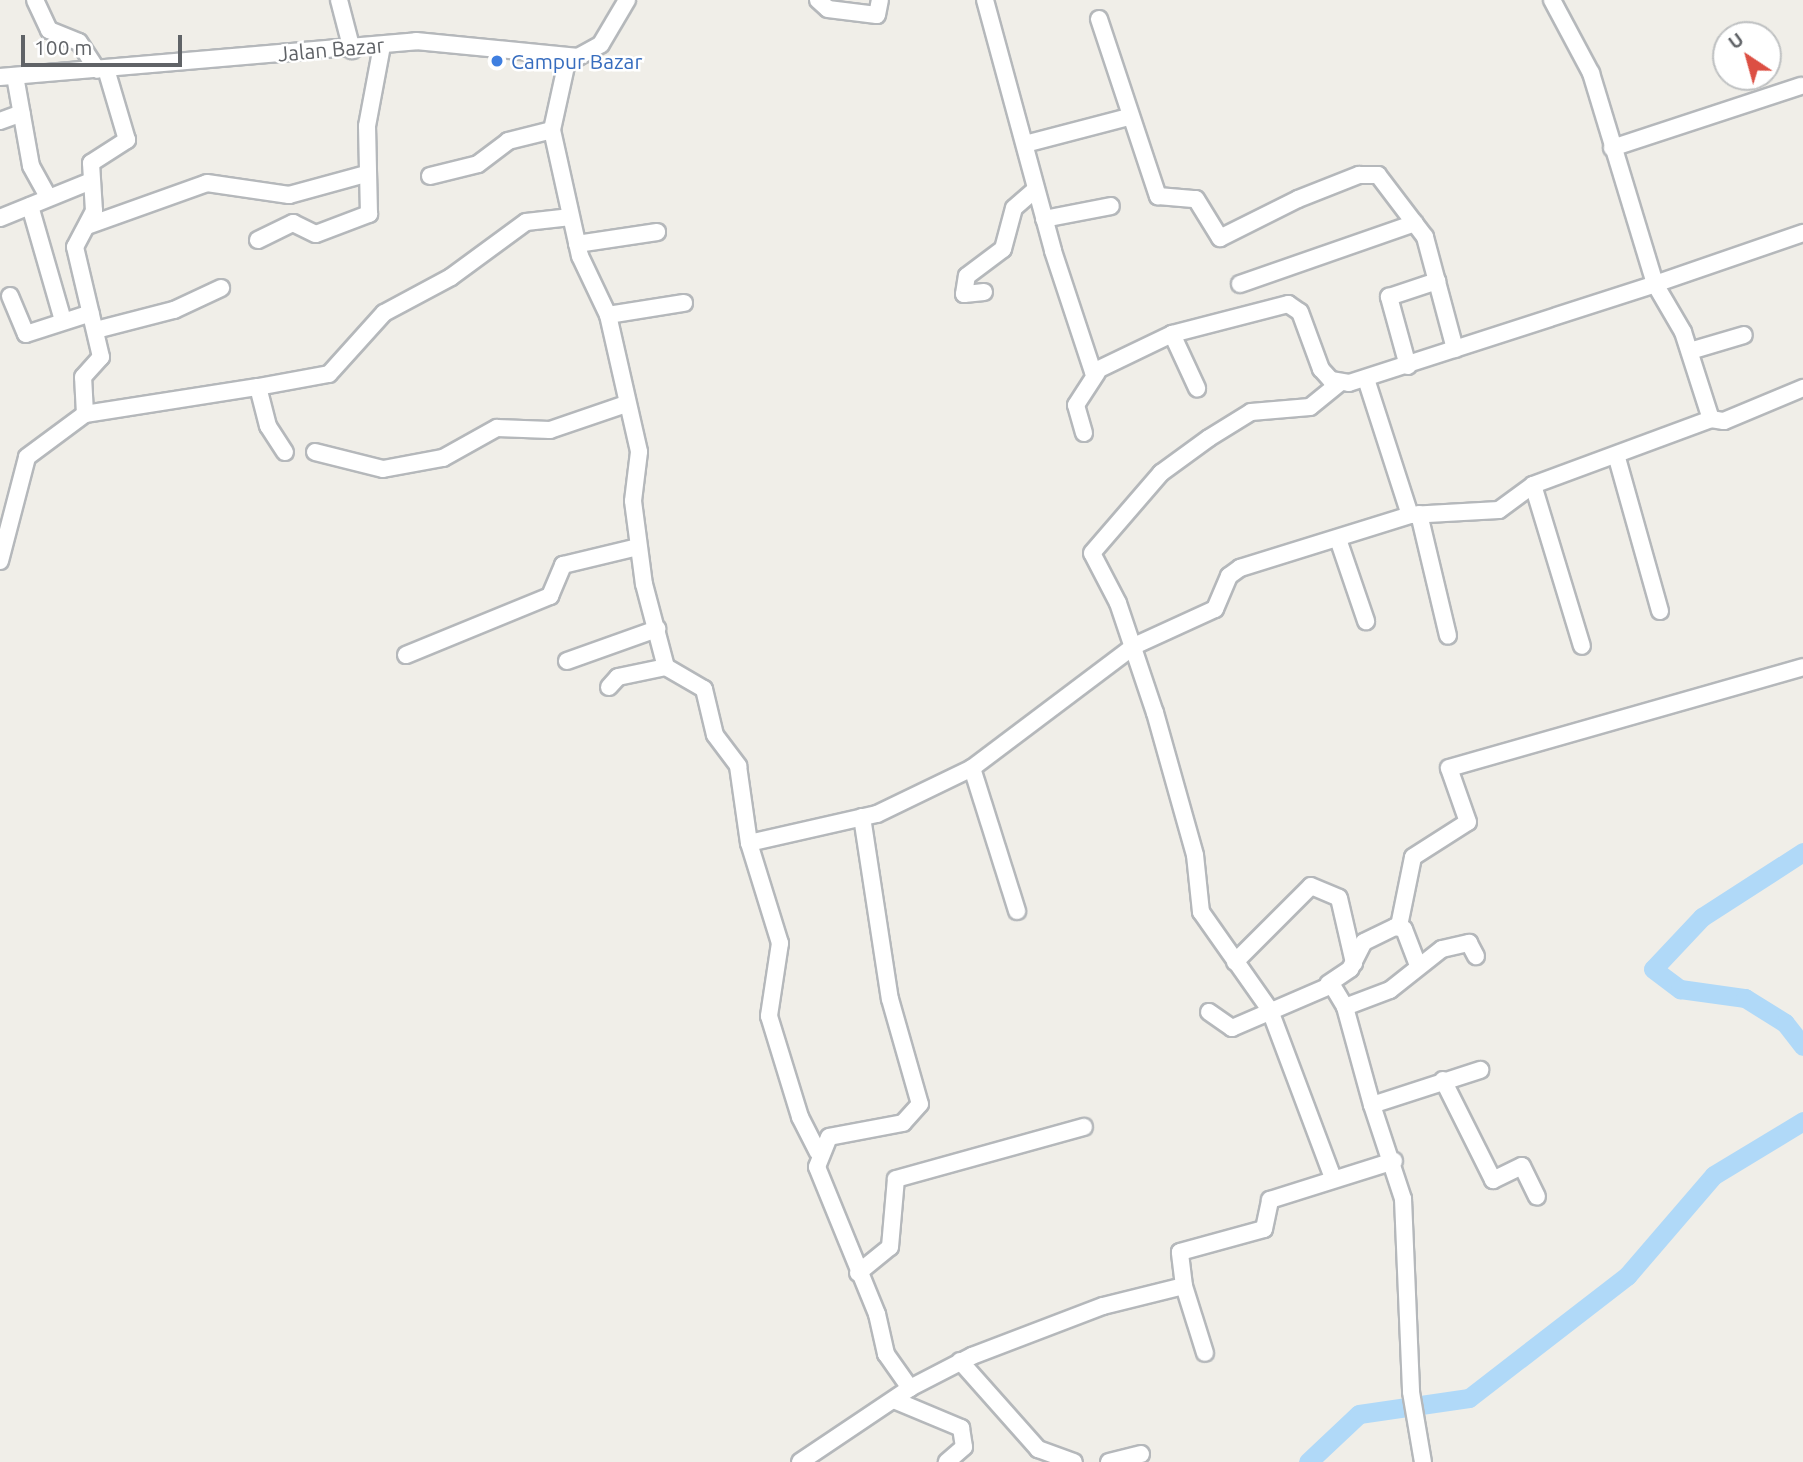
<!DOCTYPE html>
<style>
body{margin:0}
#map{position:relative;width:1803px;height:1462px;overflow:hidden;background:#f0eee8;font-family:Ubuntu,sans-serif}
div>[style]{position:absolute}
.river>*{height:19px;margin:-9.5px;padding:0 9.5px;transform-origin:9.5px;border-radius:9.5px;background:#b0d9f8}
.roads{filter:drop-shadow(2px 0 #b5b8bb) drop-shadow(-2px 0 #b5b8bb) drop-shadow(0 2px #b5b8bb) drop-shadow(0 -2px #b5b8bb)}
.minor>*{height:16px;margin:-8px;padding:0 8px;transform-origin:8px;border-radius:8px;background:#fff}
.dots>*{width:19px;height:19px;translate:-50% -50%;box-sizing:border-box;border:4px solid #fff;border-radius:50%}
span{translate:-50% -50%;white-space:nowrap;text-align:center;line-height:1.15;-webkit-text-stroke:5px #fff;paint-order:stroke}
.street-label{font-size:21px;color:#606367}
.shop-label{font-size:21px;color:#366cbe}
.left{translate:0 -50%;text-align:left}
.north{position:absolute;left:1712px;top:21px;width:70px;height:70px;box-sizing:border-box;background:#fff;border:2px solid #bfc1c2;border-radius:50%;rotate:324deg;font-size:19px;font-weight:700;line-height:28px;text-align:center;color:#606367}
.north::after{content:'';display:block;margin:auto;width:24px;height:32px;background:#dc4f43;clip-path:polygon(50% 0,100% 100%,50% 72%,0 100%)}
.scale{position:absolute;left:21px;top:35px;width:161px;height:32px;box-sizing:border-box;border:4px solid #606367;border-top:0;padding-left:9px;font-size:21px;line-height:24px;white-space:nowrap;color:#606367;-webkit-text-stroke:5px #fff;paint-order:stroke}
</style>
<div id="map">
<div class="river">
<i style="left:1803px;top:852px;width:120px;rotate:147.2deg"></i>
<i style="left:1702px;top:917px;width:71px;rotate:133.3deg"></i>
<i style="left:1653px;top:969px;width:34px;rotate:37deg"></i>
<i style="left:1680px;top:989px;width:66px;rotate:7.9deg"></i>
<i style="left:1745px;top:998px;width:47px;rotate:32deg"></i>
<i style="left:1785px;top:1023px;width:29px;rotate:52deg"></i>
<i style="left:1308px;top:1462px;width:70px;rotate:-43.3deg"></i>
<i style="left:1359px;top:1414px;width:111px;rotate:-8.3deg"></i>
<i style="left:1469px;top:1398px;width:200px;rotate:-37.7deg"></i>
<i style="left:1627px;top:1276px;width:133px;rotate:-49.3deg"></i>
<i style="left:1714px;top:1175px;width:104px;rotate:-31.2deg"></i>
</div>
<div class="roads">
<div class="minor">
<i style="left:35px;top:0;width:33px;rotate:65deg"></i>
<i style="left:49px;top:30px;width:32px;rotate:22deg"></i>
<i style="left:79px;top:42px;width:33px;rotate:57deg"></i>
<i style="left:339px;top:0;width:52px;rotate:75.4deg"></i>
<i style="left:818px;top:0;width:13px;rotate:42deg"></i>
<i style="left:828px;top:9px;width:49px;rotate:7deg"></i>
<i style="left:877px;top:15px;width:15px;rotate:-79deg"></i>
<i style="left:985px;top:0;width:260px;rotate:74.8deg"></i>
<i style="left:1053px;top:251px;width:127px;rotate:71.7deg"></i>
<i style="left:1093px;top:372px;width:88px;rotate:-25.7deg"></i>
<i style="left:1172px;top:334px;width:120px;rotate:-14.5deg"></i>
<i style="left:1288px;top:304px;width:14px;rotate:34deg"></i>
<i style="left:1300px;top:312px;width:61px;rotate:69.8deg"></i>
<i style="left:1321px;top:369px;width:15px;rotate:48deg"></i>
<i style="left:1331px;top:380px;width:18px;rotate:9deg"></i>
<i style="left:1349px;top:383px;width:322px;rotate:-17.9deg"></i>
<i style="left:1655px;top:284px;width:56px;rotate:59.7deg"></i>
<i style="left:1683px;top:332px;width:91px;rotate:72.2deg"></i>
<i style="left:1711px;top:419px;width:13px;rotate:9deg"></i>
<i style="left:1724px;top:421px;width:86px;rotate:-22.7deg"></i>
<i style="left:1552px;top:0;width:83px;rotate:61.9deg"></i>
<i style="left:1591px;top:73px;width:220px;rotate:73.1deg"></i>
<i style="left:1655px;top:284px;width:157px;rotate:-19deg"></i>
<i style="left:1099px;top:19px;width:187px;rotate:71.6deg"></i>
<i style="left:1158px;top:196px;width:38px;rotate:5deg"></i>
<i style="left:1196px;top:199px;width:46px;rotate:58.4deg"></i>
<i style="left:1220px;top:238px;width:87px;rotate:-26.6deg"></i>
<i style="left:1298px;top:199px;width:66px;rotate:-21.5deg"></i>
<i style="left:1359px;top:175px;width:19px"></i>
<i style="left:1378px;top:175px;width:78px;rotate:52.8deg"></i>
<i style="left:1425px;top:237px;width:116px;rotate:75deg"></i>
<i style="left:568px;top:57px;width:75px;rotate:102.4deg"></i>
<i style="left:552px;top:130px;width:129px;rotate:77.5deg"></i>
<i style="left:580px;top:256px;width:65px;rotate:64.6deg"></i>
<i style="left:608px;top:315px;width:140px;rotate:77.2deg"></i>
<i style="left:639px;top:452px;width:49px;rotate:97deg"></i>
<i style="left:633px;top:501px;width:84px;rotate:82.5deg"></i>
<i style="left:644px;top:584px;width:86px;rotate:75.2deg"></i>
<i style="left:666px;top:667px;width:44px;rotate:30.1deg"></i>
<i style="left:704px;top:689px;width:47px;rotate:76.6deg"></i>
<i style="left:715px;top:735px;width:39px;rotate:53deg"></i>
<i style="left:738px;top:766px;width:78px;rotate:81.9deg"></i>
<i style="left:749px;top:843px;width:131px;rotate:-12.8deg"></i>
<i style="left:877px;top:814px;width:106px;rotate:-25.8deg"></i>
<i style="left:972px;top:768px;width:203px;rotate:-37deg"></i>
<i style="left:1134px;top:646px;width:89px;rotate:-24.6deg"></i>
<i style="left:1215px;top:609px;width:36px;rotate:-67deg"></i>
<i style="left:1229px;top:576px;width:14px;rotate:-36deg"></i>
<i style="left:1240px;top:568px;width:178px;rotate:-17.3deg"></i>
<i style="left:1410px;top:515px;width:89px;rotate:-3.2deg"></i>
<i style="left:1499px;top:510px;width:42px;rotate:-36.3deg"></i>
<i style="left:1533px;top:485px;width:190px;rotate:-20.3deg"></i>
<i style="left:15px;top:76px;width:91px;rotate:79.9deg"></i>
<i style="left:31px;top:166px;width:35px;rotate:61deg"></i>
<i style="left:0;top:77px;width:418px;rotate:-4.9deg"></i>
<i style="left:416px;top:41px;width:163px;rotate:5.6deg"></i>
<i style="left:578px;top:57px;width:26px;rotate:-29deg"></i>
<i style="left:601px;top:44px;width:51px;rotate:-59.4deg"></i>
<i style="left:0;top:121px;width:23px;rotate:-20deg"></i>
<i style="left:1025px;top:144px;width:107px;rotate:-14.6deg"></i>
<i style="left:1612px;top:148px;width:199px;rotate:-18.2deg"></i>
<i style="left:430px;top:176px;width:49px;rotate:-14deg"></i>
<i style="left:478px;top:164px;width:38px;rotate:-37deg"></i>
<i style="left:508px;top:141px;width:45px;rotate:-14deg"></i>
<i style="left:30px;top:206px;width:116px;rotate:73.9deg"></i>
<i style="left:0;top:218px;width:98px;rotate:-22.1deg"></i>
<i style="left:1044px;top:219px;width:68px;rotate:-11deg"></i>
<i style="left:87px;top:226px;width:127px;rotate:-19.7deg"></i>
<i style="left:207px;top:183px;width:83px;rotate:8.3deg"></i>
<i style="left:289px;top:195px;width:80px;rotate:-15.3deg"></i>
<i style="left:258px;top:240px;width:39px;rotate:-26deg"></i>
<i style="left:293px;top:223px;width:25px;rotate:26deg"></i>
<i style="left:316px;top:234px;width:57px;rotate:-20.7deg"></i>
<i style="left:369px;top:214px;width:88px;rotate:-91.3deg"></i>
<i style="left:367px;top:126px;width:81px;rotate:-79.4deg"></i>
<i style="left:577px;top:244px;width:81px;rotate:-8.5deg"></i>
<i style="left:1240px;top:284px;width:185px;rotate:-19.2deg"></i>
<i style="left:984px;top:292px;width:20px;rotate:174deg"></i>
<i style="left:964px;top:294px;width:18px;rotate:-81deg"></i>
<i style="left:967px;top:276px;width:45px;rotate:-36.9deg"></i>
<i style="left:1003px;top:249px;width:42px;rotate:-75deg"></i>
<i style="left:1014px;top:208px;width:29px;rotate:-41deg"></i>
<i style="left:10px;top:296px;width:41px;rotate:67.2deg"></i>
<i style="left:26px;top:334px;width:68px;rotate:-17.9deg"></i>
<i style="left:608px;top:315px;width:77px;rotate:-9deg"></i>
<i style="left:96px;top:330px;width:81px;rotate:-14.4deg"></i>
<i style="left:174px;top:310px;width:52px;rotate:-25.1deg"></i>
<i style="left:1172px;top:334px;width:60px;rotate:65.2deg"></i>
<i style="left:1690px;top:351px;width:56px;rotate:-16.5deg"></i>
<i style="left:1408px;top:366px;width:72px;rotate:-105.4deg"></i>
<i style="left:1389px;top:297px;width:51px;rotate:-18.4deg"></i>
<i style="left:1366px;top:379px;width:143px;rotate:72.1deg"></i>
<i style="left:258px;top:387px;width:72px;rotate:-10.4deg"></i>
<i style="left:329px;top:374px;width:82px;rotate:-48deg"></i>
<i style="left:384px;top:313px;width:76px;rotate:-28.2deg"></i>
<i style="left:451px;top:277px;width:93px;rotate:-36.3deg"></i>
<i style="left:526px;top:222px;width:45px;rotate:-6.3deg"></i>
<i style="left:85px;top:414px;width:175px;rotate:-8.9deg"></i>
<i style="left:258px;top:387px;width:40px;rotate:75.6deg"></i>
<i style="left:268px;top:426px;width:31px;rotate:57deg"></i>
<i style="left:1084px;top:433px;width:29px;rotate:-106deg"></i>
<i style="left:1076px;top:405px;width:38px;rotate:-57deg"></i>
<i style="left:315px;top:452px;width:70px;rotate:14deg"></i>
<i style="left:383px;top:469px;width:61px;rotate:-10.4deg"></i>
<i style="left:443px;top:458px;width:62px;rotate:-29.1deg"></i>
<i style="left:497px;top:428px;width:53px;rotate:2.2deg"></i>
<i style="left:550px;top:430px;width:80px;rotate:-18.9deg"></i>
<i style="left:1617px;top:458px;width:159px;rotate:74.3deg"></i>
<i style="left:1533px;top:485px;width:168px;rotate:73.1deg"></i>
<i style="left:1419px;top:514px;width:125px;rotate:76.6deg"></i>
<i style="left:1338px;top:539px;width:87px;rotate:71.1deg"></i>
<i style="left:0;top:561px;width:107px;rotate:-75.4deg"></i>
<i style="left:27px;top:457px;width:72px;rotate:-36.6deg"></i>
<i style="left:85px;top:414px;width:37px;rotate:-93deg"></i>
<i style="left:83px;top:377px;width:27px;rotate:-48deg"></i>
<i style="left:101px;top:357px;width:113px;rotate:-103.3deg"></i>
<i style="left:75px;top:247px;width:41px;rotate:-62.2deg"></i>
<i style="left:94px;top:211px;width:48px;rotate:-93.6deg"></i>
<i style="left:91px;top:163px;width:43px;rotate:-32.6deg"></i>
<i style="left:127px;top:140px;width:74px;rotate:-106.5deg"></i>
<i style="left:406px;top:655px;width:156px;rotate:-22.3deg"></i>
<i style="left:550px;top:596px;width:34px;rotate:-67deg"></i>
<i style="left:563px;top:565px;width:77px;rotate:-13.5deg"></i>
<i style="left:567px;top:661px;width:96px;rotate:-19.6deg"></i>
<i style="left:609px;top:687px;width:13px;rotate:-48deg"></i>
<i style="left:618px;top:677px;width:49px;rotate:-11.8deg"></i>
<i style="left:972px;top:768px;width:150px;rotate:72.5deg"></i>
<i style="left:862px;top:817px;width:184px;rotate:81.3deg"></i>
<i style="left:890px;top:999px;width:109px;rotate:74.1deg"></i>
<i style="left:920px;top:1104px;width:25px;rotate:132deg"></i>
<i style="left:903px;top:1123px;width:75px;rotate:169.3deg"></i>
<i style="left:829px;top:1137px;width:32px;rotate:112deg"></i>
<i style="left:817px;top:1167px;width:159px;rotate:67.8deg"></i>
<i style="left:877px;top:1314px;width:41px;rotate:77.3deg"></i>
<i style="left:886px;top:1354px;width:42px;rotate:54.8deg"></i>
<i style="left:749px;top:843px;width:105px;rotate:72.8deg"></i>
<i style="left:780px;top:943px;width:74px;rotate:98.6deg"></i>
<i style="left:769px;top:1016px;width:106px;rotate:72.9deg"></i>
<i style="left:800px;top:1117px;width:39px;rotate:63deg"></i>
<i style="left:1399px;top:926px;width:70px;rotate:-78.5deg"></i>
<i style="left:1413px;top:857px;width:65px;rotate:-32.5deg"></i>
<i style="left:1468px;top:822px;width:57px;rotate:-109.4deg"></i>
<i style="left:1449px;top:768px;width:368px;rotate:-15.9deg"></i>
<i style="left:1235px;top:962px;width:107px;rotate:-45deg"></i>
<i style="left:1311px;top:886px;width:30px;rotate:23deg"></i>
<i style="left:1339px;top:898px;width:67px;rotate:77deg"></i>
<i style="left:1328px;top:984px;width:27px;rotate:-34deg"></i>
<i style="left:1350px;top:969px;width:30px;rotate:-63deg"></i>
<i style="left:1364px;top:942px;width:34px;rotate:-26deg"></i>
<i style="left:1395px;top:927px;width:9px;rotate:13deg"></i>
<i style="left:1404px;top:929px;width:39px;rotate:69deg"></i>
<i style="left:1345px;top:1007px;width:48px;rotate:-20.7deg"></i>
<i style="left:1390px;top:990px;width:66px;rotate:-38.3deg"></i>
<i style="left:1442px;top:949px;width:28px;rotate:-13deg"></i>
<i style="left:1469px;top:943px;width:15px;rotate:62deg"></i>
<i style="left:1209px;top:1012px;width:28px;rotate:35deg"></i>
<i style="left:1232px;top:1028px;width:109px;rotate:-23.3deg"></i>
<i style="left:1332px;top:985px;width:26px;rotate:59deg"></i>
<i style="left:1345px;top:1007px;width:102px;rotate:74.6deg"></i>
<i style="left:1372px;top:1105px;width:114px;rotate:-18deg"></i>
<i style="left:1443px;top:1080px;width:112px;rotate:63.4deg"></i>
<i style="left:1493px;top:1180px;width:32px;rotate:-26deg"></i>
<i style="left:1522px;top:1166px;width:34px;rotate:64deg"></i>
<i style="left:1372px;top:1105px;width:99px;rotate:71.7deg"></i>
<i style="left:1403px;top:1199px;width:193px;rotate:87.6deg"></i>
<i style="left:1411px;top:1392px;width:71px;rotate:80.3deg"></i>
<i style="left:1333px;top:1178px;width:179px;rotate:-110.6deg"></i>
<i style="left:1270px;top:1010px;width:120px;rotate:-125.1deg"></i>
<i style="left:1201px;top:912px;width:57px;rotate:-96deg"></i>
<i style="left:1195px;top:855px;width:148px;rotate:-105.7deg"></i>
<i style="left:1155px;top:713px;width:116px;rotate:-108.6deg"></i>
<i style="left:1118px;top:603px;width:56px;rotate:-117.5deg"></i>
<i style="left:1092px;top:553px;width:106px;rotate:-49.2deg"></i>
<i style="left:1161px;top:473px;width:59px;rotate:-36.1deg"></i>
<i style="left:1209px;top:438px;width:49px;rotate:-31.8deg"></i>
<i style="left:1251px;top:412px;width:59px;rotate:-4.8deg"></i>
<i style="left:1310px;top:407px;width:38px;rotate:-39deg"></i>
<i style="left:858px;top:1273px;width:41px;rotate:-39.1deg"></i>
<i style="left:890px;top:1247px;width:68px;rotate:-85deg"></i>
<i style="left:896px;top:1179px;width:195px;rotate:-15.5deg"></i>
<i style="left:1184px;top:1286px;width:70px;rotate:72.6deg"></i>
<i style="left:960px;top:1361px;width:118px;rotate:48.4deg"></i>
<i style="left:1038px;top:1449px;width:38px;rotate:20deg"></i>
<i style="left:894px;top:1400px;width:73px;rotate:22.7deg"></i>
<i style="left:961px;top:1428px;width:19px;rotate:81deg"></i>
<i style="left:964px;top:1447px;width:23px;rotate:139deg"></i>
<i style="left:800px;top:1462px;width:133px;rotate:-33.9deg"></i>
<i style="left:910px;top:1388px;width:70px;rotate:-27.3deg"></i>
<i style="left:972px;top:1356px;width:140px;rotate:-20.9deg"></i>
<i style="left:1103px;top:1306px;width:83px;rotate:-13.9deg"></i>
<i style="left:1184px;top:1286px;width:34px;rotate:-97deg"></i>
<i style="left:1180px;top:1252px;width:87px;rotate:-15.3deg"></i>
<i style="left:1264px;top:1229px;width:30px;rotate:-78deg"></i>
<i style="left:1270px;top:1200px;width:130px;rotate:-17.5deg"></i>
<i style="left:1109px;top:1462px;width:33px;rotate:-14deg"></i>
</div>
</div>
<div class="dots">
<i style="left:497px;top:61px;background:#3f7fe0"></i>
</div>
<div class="street-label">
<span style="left:331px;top:49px;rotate:-5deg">Jalan Bazar</span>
</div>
<div class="shop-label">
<span class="left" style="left:511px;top:61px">Campur Bazar</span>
</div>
<div class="north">U</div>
<div class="scale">100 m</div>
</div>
